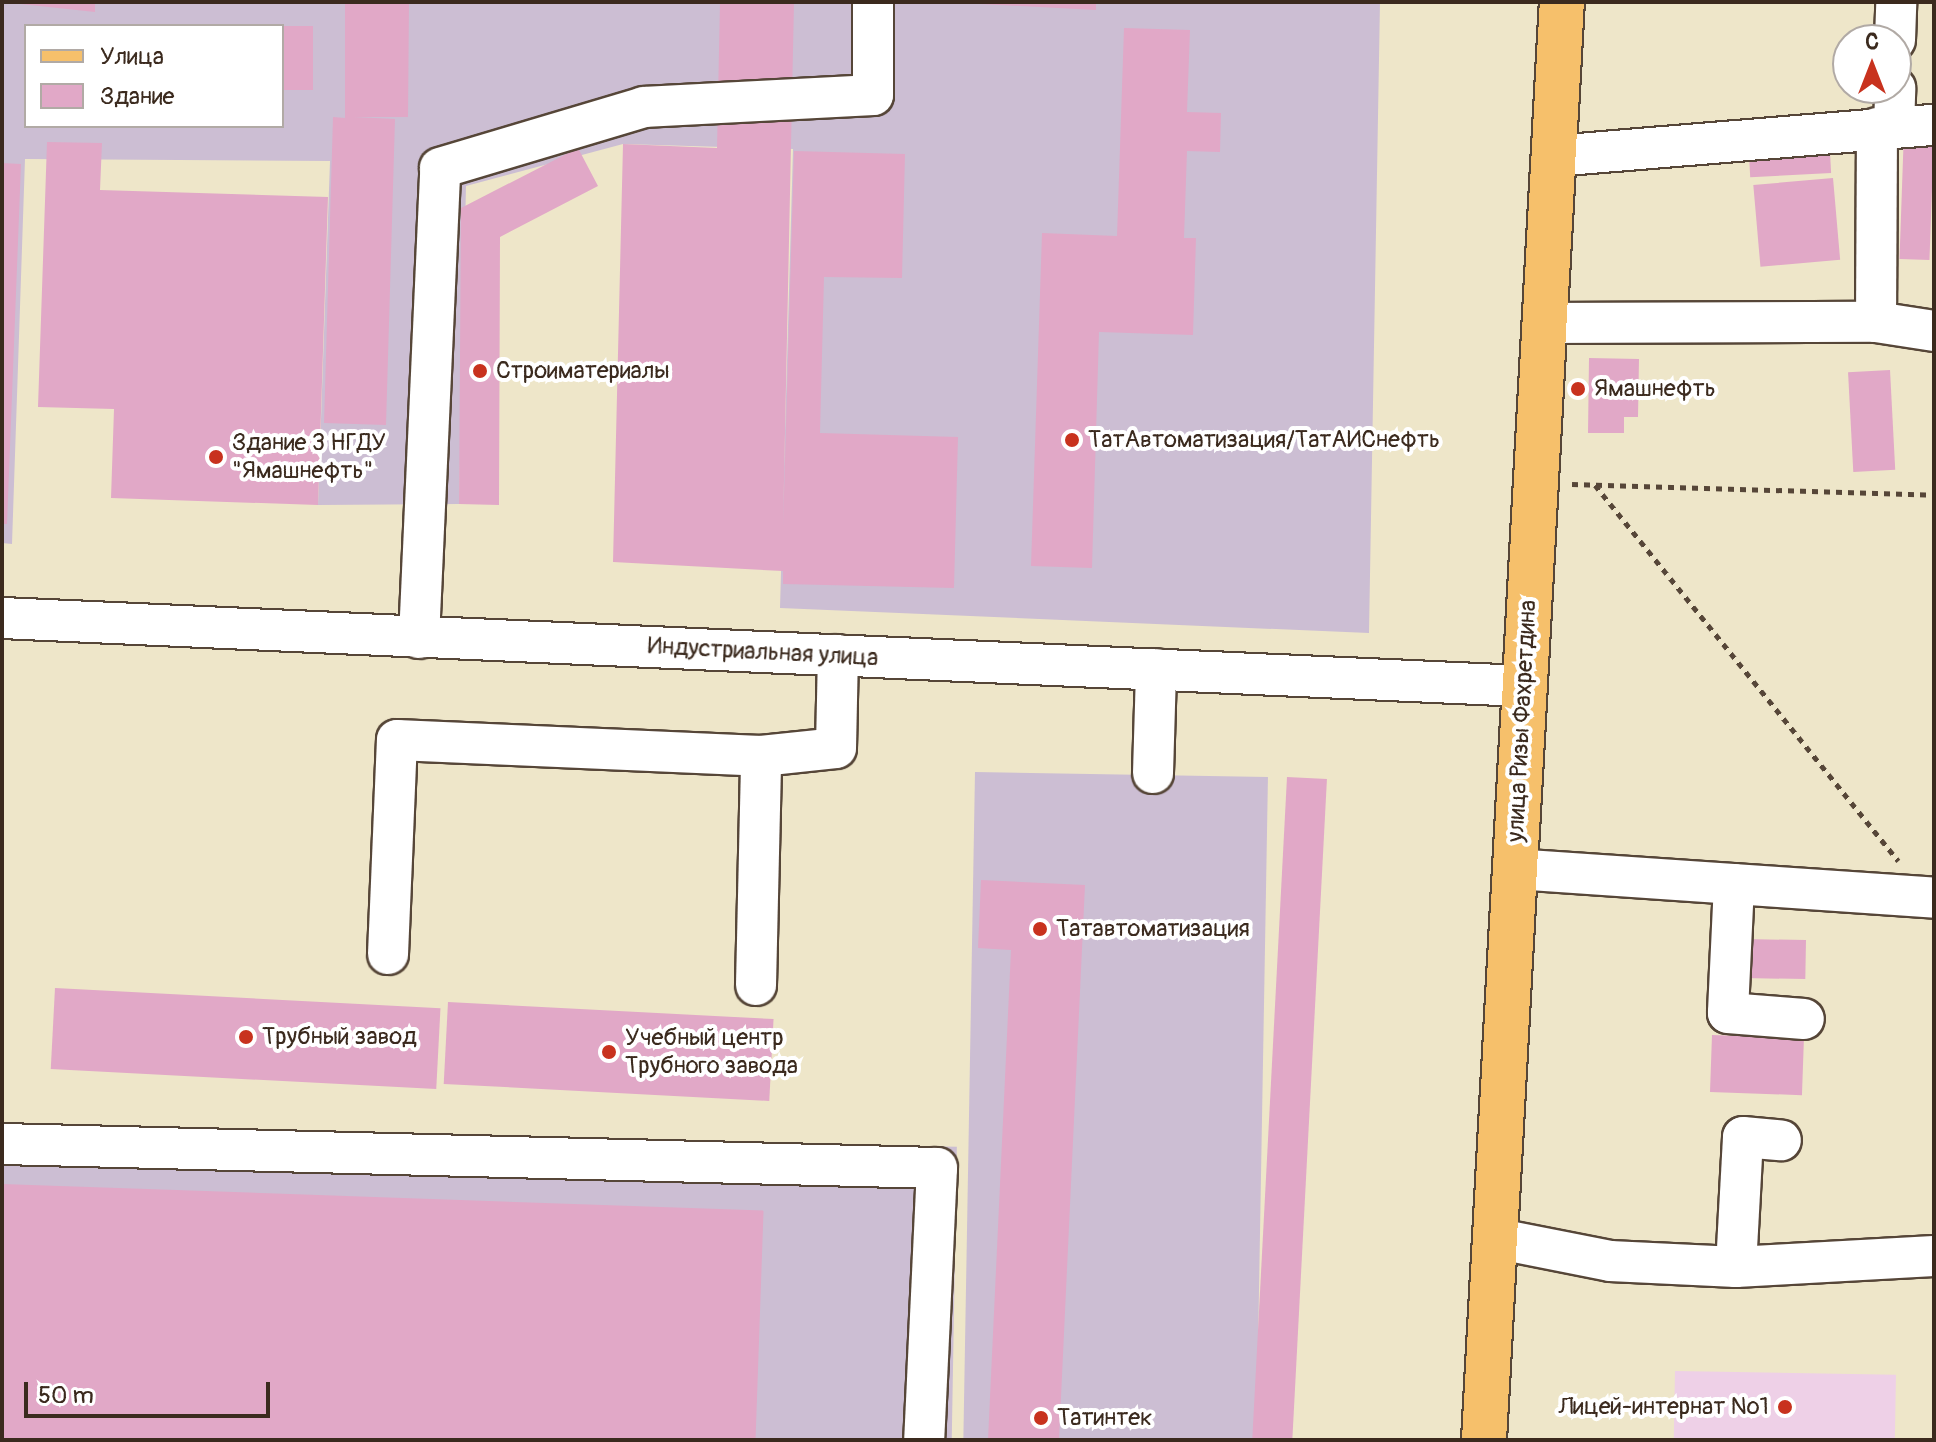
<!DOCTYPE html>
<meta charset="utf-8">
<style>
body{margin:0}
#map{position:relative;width:1936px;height:1442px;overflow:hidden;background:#eee6c9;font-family:Pangolin,sans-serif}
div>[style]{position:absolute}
.built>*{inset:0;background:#eed0e7;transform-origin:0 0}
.industrial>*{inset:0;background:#ccbed3;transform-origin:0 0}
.building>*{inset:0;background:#e1a8c7;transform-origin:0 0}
.path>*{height:5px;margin-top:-2.5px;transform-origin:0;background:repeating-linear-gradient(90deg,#564638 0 6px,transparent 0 12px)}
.roads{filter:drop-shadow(2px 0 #564638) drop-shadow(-2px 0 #564638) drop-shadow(0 2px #564638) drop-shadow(0 -2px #564638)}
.minor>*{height:40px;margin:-20px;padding:0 20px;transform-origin:20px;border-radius:20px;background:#fff}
.major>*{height:44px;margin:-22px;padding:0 22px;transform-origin:22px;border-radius:22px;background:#f6c06b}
.dots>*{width:22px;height:22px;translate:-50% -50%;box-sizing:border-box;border:4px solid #fff;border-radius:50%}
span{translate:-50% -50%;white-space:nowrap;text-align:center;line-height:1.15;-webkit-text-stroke:8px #fff;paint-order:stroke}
.poi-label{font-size:24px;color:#3b2a1e}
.left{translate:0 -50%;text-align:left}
.right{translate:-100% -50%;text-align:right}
.street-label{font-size:24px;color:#3b2a1e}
.frame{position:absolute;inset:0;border:4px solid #3b2a1e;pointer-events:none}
.legend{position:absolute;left:24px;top:24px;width:260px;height:104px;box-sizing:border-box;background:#fff;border:2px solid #b1aaa5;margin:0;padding:10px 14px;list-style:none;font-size:24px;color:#3b2a1e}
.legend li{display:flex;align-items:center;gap:16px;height:40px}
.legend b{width:40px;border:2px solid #b1aaa5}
.north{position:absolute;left:1832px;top:24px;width:80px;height:80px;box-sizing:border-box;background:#fff;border:2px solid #b1aaa5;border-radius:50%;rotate:0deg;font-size:22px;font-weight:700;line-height:32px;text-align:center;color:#3b2a1e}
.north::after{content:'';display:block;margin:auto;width:28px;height:36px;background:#c8321e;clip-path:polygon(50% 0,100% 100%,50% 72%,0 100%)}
.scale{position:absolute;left:24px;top:1382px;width:246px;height:36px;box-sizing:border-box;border:4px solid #3b2a1e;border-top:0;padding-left:10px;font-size:24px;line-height:28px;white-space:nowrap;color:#3b2a1e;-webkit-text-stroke:6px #fff;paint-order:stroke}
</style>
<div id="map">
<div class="built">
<i style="left:1675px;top:1371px;width:221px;height:69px;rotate:1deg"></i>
</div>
<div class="industrial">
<i style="clip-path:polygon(evenodd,2px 2px,1380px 2px,1369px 633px,780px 608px,793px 149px,623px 144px,466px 186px,459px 504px,318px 505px,330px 161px,25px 159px,12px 544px,2px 543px,2px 2px,26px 26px,282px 26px,282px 126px,26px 126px,26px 26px)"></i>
<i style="left:975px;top:772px;width:293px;height:668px;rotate:1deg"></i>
<i style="left:2px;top:1130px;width:955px;height:310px;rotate:1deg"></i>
</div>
<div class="building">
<i style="clip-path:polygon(2px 2px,95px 2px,95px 12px)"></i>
<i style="clip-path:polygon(345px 2px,409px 2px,408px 117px,354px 117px,395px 119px,386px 425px,324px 423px,333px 117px,345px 118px)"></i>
<i style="clip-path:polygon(720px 2px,794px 2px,783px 529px,794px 151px,905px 154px,902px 278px,824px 277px,820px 433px,958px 437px,954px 588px,783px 584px,783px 571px,613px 562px,623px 144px,717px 148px)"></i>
<i style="clip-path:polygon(942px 2px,1096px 2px,1096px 10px)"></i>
<i style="left:282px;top:26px;width:31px;height:64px"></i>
<i style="clip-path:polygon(1124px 28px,1190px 30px,1187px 112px,1221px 113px,1220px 152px,1187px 151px,1184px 238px,1196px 238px,1193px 335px,1099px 332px,1092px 568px,1031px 566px,1042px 233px,1117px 236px)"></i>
<i style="left:1904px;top:130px;width:30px;height:129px;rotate:2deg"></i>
<i style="clip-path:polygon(47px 142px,102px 143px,100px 190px,328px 197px,318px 505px,111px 498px,114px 409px,38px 407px)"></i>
<i style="clip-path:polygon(578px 148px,598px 186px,500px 237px,499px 505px,459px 504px,461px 208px)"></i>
<i style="left:1830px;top:152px;width:21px;height:81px;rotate:87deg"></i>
<i style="clip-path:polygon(2px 163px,21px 164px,7px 524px,2px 524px)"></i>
<i style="left:1833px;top:178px;width:82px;height:80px;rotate:85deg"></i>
<i style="clip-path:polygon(1589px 358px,1639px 359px,1638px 417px,1624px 417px,1624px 433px,1588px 433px)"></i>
<i style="left:1890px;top:370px;width:100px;height:42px;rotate:87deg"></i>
<i style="left:1287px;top:777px;width:40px;height:664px;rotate:3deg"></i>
<i style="clip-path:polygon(981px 880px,1085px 885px,1059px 1440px,988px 1440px,1011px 950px,978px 948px)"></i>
<i style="left:1744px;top:939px;width:62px;height:39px;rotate:1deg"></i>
<i style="left:55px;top:988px;width:386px;height:81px;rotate:3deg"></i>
<i style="left:448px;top:1002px;width:326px;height:82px;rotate:3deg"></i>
<i style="left:1712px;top:1035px;width:92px;height:57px;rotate:2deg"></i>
<i style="left:2px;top:1184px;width:762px;height:256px;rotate:2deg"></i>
</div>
<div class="path">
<i style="left:1572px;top:484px;width:362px;rotate:1.7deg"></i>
<i style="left:1595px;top:485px;width:483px;rotate:51.1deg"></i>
</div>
<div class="roads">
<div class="minor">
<i style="left:1895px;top:40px;width:38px;rotate:-88deg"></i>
<i style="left:1894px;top:126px;width:38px;rotate:-88deg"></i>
<i style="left:1554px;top:156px;width:381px;rotate:-4.7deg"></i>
<i style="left:1876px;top:322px;width:194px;rotate:-89.7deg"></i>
<i style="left:1544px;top:323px;width:332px;rotate:-0.2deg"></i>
<i style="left:1876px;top:322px;width:59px;rotate:8.8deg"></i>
<i style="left:2px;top:618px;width:1524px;rotate:2.56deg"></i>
<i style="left:419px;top:638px;width:470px;rotate:-87.4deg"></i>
<i style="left:440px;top:168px;width:213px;rotate:-16.6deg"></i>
<i style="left:644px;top:107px;width:229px;rotate:-3deg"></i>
<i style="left:873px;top:95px;width:93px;rotate:-90deg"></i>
<i style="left:1153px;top:773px;width:104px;rotate:-88.3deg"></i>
<i style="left:1514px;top:869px;width:421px;rotate:3.9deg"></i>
<i style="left:1734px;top:884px;width:129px;rotate:92.7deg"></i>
<i style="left:1728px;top:1013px;width:76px;rotate:4.5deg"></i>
<i style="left:388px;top:954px;width:214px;rotate:-87.6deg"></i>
<i style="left:397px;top:740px;width:364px;rotate:2.5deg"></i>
<i style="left:761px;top:756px;width:75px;rotate:-6.1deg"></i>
<i style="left:836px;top:748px;width:93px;rotate:-88.8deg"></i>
<i style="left:756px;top:985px;width:229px;rotate:-88.7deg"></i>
<i style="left:2px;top:1144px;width:935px;rotate:1.47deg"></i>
<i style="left:937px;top:1168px;width:272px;rotate:92.7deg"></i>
<i style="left:1494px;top:1238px;width:118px;rotate:11.2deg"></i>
<i style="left:1610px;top:1261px;width:126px;rotate:2.7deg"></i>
<i style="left:1736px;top:1267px;width:198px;rotate:-3.2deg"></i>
<i style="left:1736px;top:1267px;width:130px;rotate:-86.9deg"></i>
<i style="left:1743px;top:1137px;width:38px;rotate:5deg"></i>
</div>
<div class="major">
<i style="left:1484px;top:1440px;width:1440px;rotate:-86.9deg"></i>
</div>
</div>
<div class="dots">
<i style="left:480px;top:371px;background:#c8321e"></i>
<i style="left:1578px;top:389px;background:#c8321e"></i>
<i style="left:1072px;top:440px;background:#c8321e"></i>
<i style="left:216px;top:457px;background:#c8321e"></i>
<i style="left:1040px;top:929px;background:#c8321e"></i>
<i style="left:246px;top:1037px;background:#c8321e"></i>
<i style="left:609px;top:1052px;background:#c8321e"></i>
<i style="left:1785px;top:1407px;background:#c8321e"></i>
<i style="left:1041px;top:1418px;background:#c8321e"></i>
</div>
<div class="poi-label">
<span class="left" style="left:496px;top:371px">Строиматериалы</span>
<span class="left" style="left:1594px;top:389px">Ямашнефть</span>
<span class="left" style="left:1088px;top:440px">ТатАвтоматизация/ТатАИСнефть</span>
<span class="left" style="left:232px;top:457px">Здание 3 НГДУ<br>"Ямашнефть"</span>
<span class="left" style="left:1056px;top:929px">Татавтоматизация</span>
<span class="left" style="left:262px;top:1037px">Трубный завод</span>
<span class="left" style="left:625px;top:1052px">Учебный центр<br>Трубного завода</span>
<span class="right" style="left:1769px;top:1407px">Лицей-интернат №1</span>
<span class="left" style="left:1057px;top:1418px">Татинтек</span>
</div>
<div class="street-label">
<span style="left:763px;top:652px;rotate:3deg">Индустриальная улица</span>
<span style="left:1522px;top:721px;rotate:-87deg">улица Ризы Фахретдина</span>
</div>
<div class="frame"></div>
<ul class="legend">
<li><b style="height:10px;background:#f6c06b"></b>Улица</li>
<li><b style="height:22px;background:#e1a8c7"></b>Здание</li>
</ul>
<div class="north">С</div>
<div class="scale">50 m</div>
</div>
